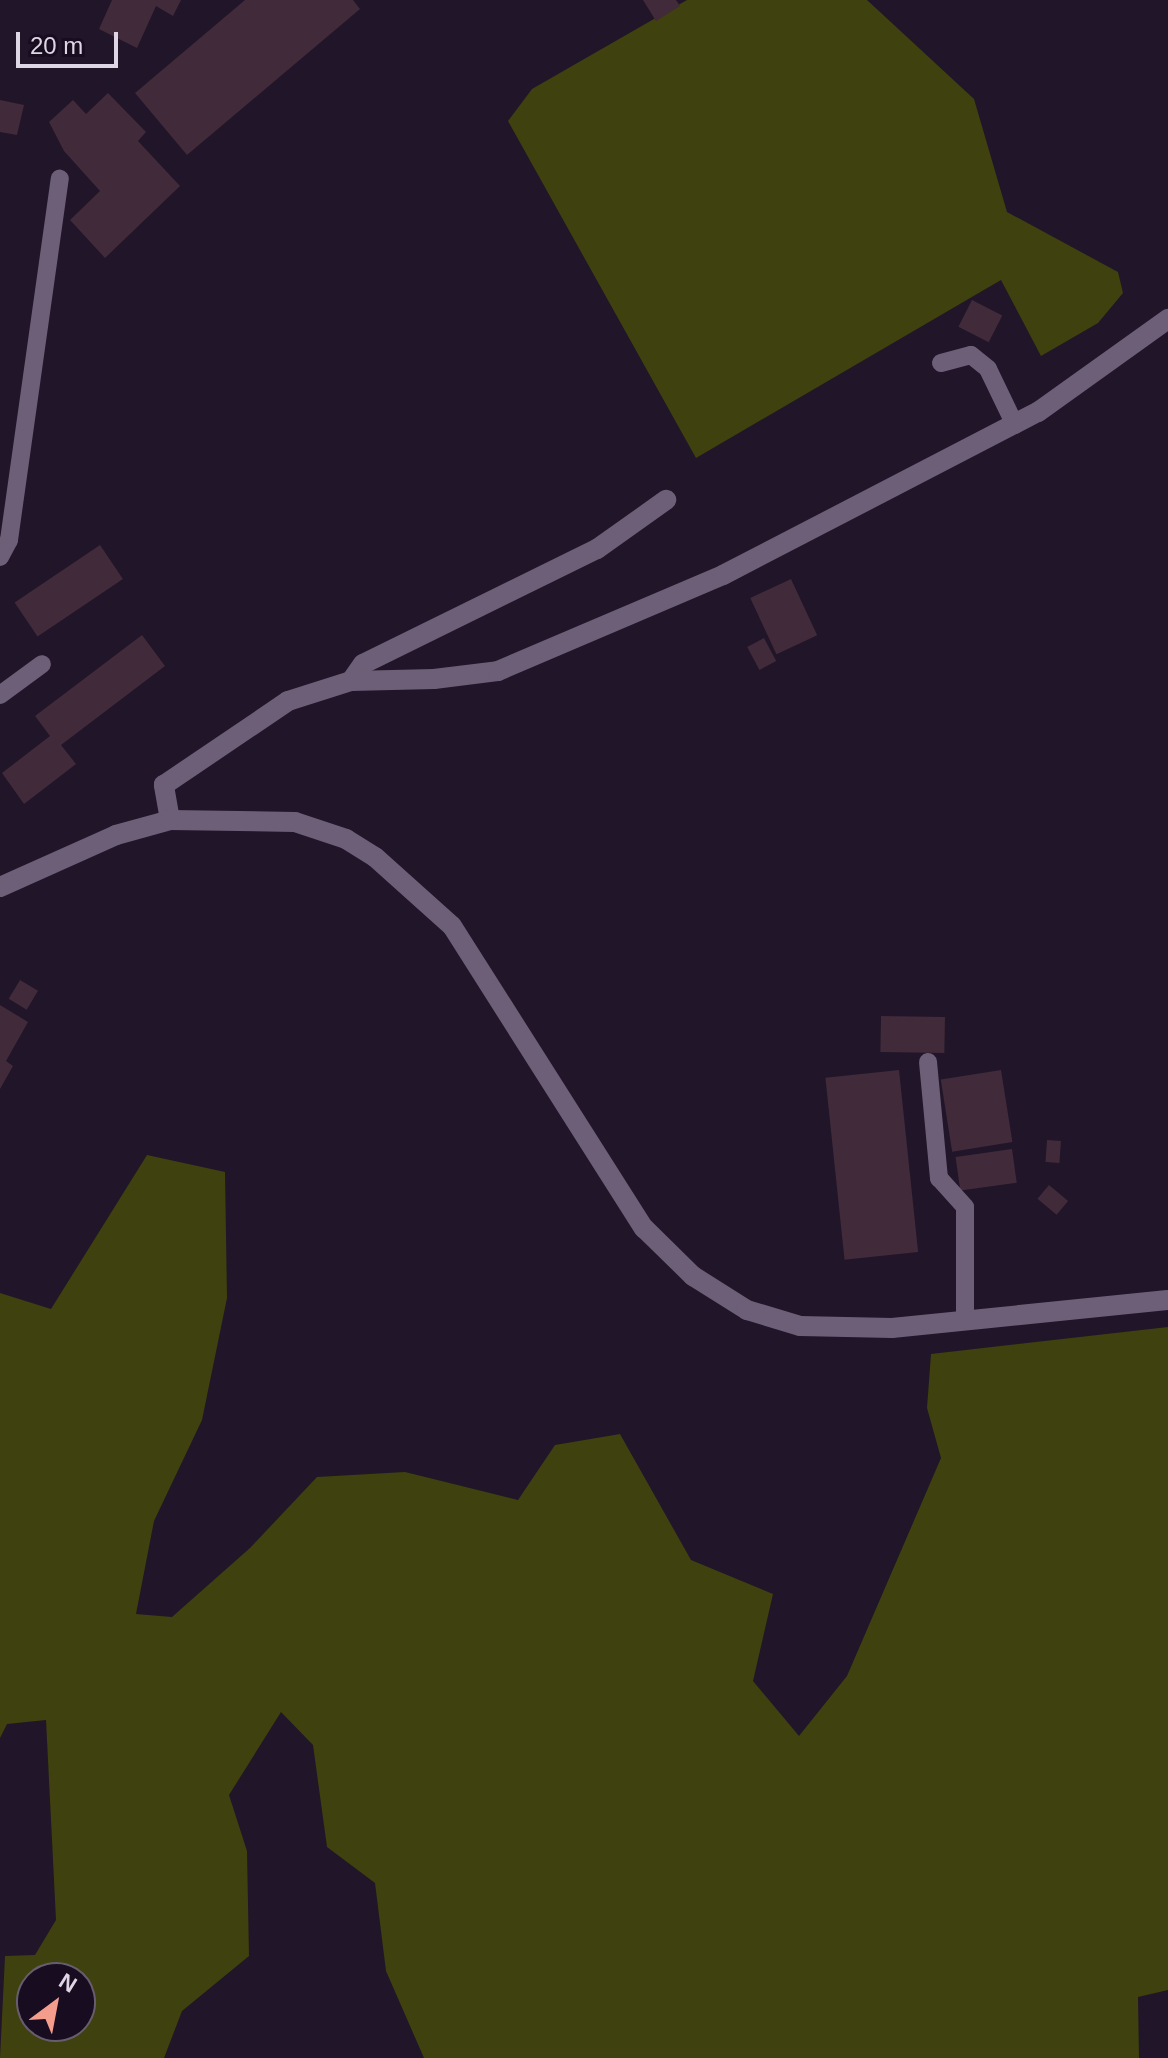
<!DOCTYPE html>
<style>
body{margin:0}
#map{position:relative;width:1168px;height:2058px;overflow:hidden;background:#211529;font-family:Helvetica,sans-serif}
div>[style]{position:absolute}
.green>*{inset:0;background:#3f410e}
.building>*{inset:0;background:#412a39;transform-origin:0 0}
.service>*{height:18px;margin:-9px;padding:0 9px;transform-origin:9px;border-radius:9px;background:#6d5f77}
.minor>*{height:20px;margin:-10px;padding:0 10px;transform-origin:10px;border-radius:10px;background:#6d5f77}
.tertiary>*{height:20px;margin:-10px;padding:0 10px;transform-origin:10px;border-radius:10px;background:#6d5f77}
span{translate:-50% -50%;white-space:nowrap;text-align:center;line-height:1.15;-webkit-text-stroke:6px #180c20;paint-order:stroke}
.north{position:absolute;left:16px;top:1962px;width:80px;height:80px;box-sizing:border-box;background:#180c20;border:2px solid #675d6e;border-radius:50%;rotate:32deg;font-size:22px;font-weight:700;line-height:32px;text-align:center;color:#ded6e4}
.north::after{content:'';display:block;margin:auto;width:28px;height:36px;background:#f59d8d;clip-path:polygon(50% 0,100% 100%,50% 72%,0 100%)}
.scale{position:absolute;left:16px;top:32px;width:102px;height:36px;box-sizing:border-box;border:4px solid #ded6e4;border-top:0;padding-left:10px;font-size:24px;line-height:28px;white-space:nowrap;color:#ded6e4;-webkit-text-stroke:6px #180c20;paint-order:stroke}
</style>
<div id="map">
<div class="green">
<i style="clip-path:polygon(687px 0,867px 0,974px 99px,1007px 212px,1118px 272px,1123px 293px,1098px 323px,1041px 356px,1001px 280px,696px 458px,508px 121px,532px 89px)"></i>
<i style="clip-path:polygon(evenodd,147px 1155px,225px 1172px,227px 1298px,202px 1420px,154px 1521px,136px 1614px,172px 1617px,250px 1548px,317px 1477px,405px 1472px,518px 1500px,555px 1445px,620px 1434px,691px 1560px,773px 1594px,753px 1681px,799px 1736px,847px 1676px,941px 1458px,927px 1408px,931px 1354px,1168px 1327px,1168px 1990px,1138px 1997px,1139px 2058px,424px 2058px,386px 1971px,375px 1883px,327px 1847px,313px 1745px,281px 1712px,229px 1795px,247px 1851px,249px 1956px,182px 2011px,164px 2058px,0 2058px,5px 1956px,35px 1955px,56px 1920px,46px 1720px,7px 1724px,0 1738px,0 1293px,51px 1309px,147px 1155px,80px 1978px,80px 2026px,32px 2026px,32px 1978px,80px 1978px)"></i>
</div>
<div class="building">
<i style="clip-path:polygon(112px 0,181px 0,173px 16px,156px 6px,137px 48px,99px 29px)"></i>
<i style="clip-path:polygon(245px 0,353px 0,360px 9px,187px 155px,135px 93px)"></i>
<i style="clip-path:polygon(643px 0,676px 0,680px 6px,656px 21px)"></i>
<i style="clip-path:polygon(108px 93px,146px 132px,138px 141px,180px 186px,105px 258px,70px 220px,100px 191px,64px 151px,49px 122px,73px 100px,86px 114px)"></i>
<i style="clip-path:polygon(0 100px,24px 105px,17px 135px,0 132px)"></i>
<i style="left:972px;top:300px;width:34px;height:30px;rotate:27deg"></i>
<i style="left:100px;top:545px;width:41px;height:103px;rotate:56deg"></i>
<i style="left:791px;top:579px;width:62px;height:45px;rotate:65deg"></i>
<i style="clip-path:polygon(142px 635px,165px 666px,61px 745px,76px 764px,24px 804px,2px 773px,50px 736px,35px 716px)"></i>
<i style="left:764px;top:638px;width:26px;height:19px;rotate:62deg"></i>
<i style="left:20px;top:980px;width:21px;height:22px;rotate:31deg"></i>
<i style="clip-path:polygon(0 1005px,28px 1022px,6px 1061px,13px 1066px,0 1089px)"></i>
<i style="left:881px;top:1016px;width:64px;height:36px;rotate:1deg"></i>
<i style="left:899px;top:1070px;width:183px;height:74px;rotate:84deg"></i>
<i style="left:1001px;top:1070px;width:73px;height:61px;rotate:81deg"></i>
<i style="left:1047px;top:1140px;width:14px;height:22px;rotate:4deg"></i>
<i style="left:1012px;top:1149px;width:34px;height:57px;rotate:82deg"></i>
<i style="left:1049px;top:1185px;width:25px;height:18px;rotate:40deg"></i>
</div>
<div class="service">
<i style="left:941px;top:363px;width:31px;rotate:-15deg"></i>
<i style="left:971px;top:355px;width:22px;rotate:39deg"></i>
<i style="left:988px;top:369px;width:62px;rotate:64.3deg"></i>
<i style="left:0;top:557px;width:19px;rotate:-62deg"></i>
<i style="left:9px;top:540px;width:365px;rotate:-82deg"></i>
<i style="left:0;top:695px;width:52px;rotate:-36.4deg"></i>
<i style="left:928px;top:1062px;width:117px;rotate:84.6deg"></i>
<i style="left:939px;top:1178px;width:39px;rotate:48deg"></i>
<i style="left:965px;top:1207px;width:113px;rotate:90deg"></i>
</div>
<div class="minor">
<i style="left:351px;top:681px;width:21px;rotate:-55deg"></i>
<i style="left:363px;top:664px;width:261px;rotate:-26.2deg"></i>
<i style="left:597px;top:549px;width:85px;rotate:-35.4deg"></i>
<i style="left:170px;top:820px;width:36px;rotate:-100deg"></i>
<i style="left:164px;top:785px;width:150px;rotate:-34.1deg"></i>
<i style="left:288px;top:701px;width:66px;rotate:-17.6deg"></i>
<i style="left:351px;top:681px;width:83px;rotate:-1.4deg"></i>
<i style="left:434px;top:679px;width:64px;rotate:-7.1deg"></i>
<i style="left:498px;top:671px;width:245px;rotate:-23.1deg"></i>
<i style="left:723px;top:575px;width:355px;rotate:-27.4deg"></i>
<i style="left:1038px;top:412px;width:160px;rotate:-35.6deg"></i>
</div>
<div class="tertiary">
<i style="left:0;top:887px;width:127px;rotate:-24.1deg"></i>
<i style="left:116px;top:835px;width:56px;rotate:-15.5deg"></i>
<i style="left:170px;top:820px;width:125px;rotate:0.9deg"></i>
<i style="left:295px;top:822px;width:54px;rotate:18.4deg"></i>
<i style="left:346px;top:839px;width:34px;rotate:32deg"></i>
<i style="left:375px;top:857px;width:103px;rotate:41.9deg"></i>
<i style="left:452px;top:926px;width:358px;rotate:57.6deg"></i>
<i style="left:644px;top:1228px;width:69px;rotate:44.4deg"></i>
<i style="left:693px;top:1276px;width:64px;rotate:32.2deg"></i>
<i style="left:747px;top:1310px;width:55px;rotate:16.8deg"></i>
<i style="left:800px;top:1326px;width:92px;rotate:1.2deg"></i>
<i style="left:892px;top:1328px;width:277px;rotate:-5.8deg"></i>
</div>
<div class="north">N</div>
<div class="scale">20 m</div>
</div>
